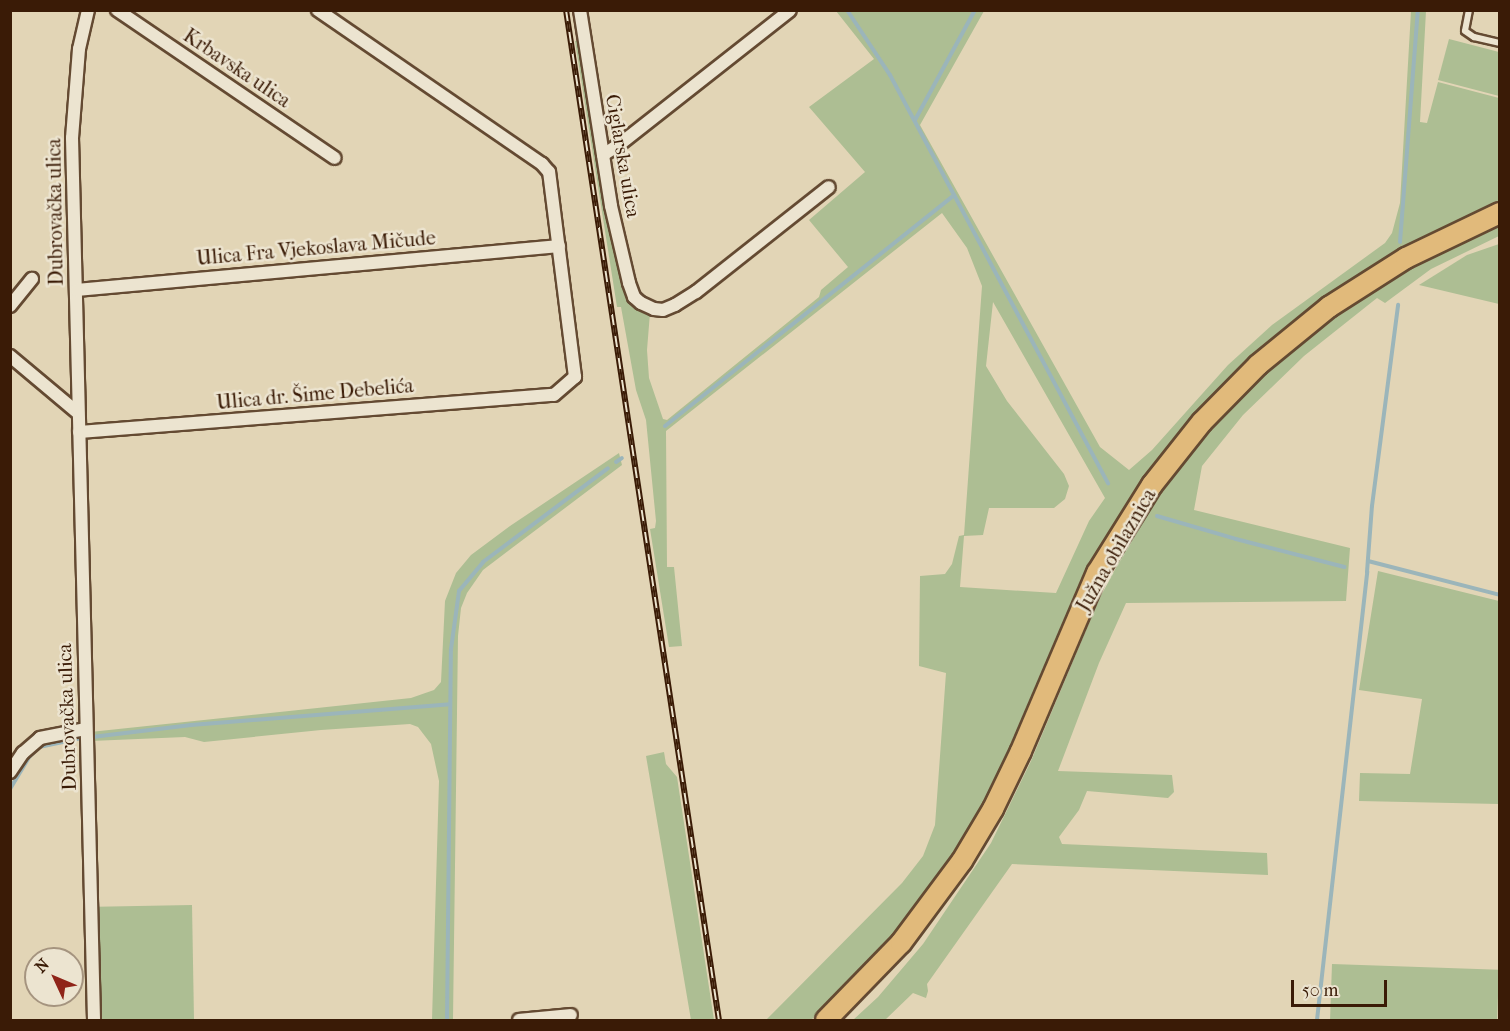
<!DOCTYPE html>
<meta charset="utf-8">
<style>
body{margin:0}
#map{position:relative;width:1510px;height:1031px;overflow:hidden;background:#e2d5b6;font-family:"IM FELL French Canon",serif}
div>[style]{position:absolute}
.green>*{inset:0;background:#adbe93;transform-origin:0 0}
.stream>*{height:4px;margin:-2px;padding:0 2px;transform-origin:2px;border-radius:2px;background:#9bb5ba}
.roads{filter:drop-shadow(2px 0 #644a32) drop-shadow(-2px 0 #644a32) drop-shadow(0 2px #644a32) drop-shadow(0 -2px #644a32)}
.lane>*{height:6px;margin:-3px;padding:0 3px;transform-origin:3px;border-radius:3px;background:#ece4d0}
.street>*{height:12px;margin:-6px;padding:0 6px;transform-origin:6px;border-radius:6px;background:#ece4d0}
.primary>*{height:20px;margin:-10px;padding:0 10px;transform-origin:10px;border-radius:10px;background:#e1ba7b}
.rail>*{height:6px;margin-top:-3px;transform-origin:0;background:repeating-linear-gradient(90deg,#ece4d0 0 11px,#3a1b06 0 22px);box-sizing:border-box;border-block:2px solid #3a1b06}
span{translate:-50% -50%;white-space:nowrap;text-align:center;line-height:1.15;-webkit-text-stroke:5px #ece4d0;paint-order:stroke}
.street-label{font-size:20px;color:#3a1b06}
.frame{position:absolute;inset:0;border:12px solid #3a1b06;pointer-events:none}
.north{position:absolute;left:24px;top:947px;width:60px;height:60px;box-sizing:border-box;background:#ece4d0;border:2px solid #a5947f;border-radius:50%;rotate:314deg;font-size:16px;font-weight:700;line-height:24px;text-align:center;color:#3a1b06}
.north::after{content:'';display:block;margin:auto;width:21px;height:27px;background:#8f2418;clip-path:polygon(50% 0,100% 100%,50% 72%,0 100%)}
.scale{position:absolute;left:1291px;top:980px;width:96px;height:27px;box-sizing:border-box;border:3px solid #3a1b06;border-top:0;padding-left:8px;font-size:18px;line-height:21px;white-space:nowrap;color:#3a1b06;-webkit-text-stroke:4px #ece4d0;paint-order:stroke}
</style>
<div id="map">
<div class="green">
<i style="clip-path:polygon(evenodd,836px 11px,984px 11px,920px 125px,1100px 447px,1129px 470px,1152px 450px,1228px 365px,1272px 325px,1385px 243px,1392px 233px,1400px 203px,1411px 11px,1426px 11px,1420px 122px,1427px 123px,1438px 82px,1499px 98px,1499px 206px,1287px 332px,1088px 573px,1045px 668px,1018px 740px,997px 784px,946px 872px,879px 956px,811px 1020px,766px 1020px,902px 883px,923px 856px,935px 825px,946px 673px,919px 666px,920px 576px,945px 574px,952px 564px,959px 536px,964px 535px,982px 286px,967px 248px,942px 213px,666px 431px,667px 567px,674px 567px,682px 646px,669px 647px,650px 529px,655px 528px,656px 521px,646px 420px,636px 390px,621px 307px,617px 307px,575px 41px,582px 41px,622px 266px,650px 313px,647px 350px,649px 378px,663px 419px,667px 420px,819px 297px,821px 290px,848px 267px,809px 220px,865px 172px,809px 107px,874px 59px,836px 11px,993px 302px,1105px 498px,1089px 521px,1056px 593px,960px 587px,964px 536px,983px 535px,989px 508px,1054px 508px,1065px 499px,1069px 486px,1064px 474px,1007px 401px,986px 366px,993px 302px)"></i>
<i style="clip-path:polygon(1449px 39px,1499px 52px,1499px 96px,1438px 80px)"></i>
<i style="clip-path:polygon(1499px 222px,1499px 236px,1431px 269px,1385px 303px,1377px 298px,1304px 356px,1243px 415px,1202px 466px,1194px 510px,1350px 548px,1346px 601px,1126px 603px,1099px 663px,1058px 771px,1172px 775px,1174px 792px,1168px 798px,1087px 791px,1079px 810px,1059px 837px,1062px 844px,1267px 853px,1268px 875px,1012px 864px,927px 984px,928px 991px,926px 998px,913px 993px,885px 1020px,853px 1020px,878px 997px,923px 944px,991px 843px,1031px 761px,1100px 597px,1138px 527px,1182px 464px,1214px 425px,1264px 374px,1339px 313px,1433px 254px)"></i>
<i style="clip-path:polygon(1499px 244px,1499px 304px,1419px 285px,1467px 255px)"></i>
<i style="clip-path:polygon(619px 453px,622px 465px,483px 570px,467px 593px,461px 608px,458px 636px,453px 1020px,432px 1020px,439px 781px,431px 744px,418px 727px,410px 724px,321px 730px,204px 742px,185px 737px,91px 741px,90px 732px,411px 698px,434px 690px,441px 682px,445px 601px,456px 573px,471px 555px,510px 526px)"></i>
<i style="clip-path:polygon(1378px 571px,1499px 601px,1499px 804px,1359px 801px,1360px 773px,1410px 774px,1422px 699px,1359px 690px)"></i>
<i style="clip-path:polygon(664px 752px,666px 764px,677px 777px,714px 1020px,691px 1020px,646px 756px)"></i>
<i style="left:192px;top:905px;width:115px;height:95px;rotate:89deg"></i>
<i style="left:1332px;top:964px;width:167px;height:56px;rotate:2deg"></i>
</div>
<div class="stream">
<i style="left:847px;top:10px;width:78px;rotate:56.5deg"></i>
<i style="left:890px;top:75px;width:463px;rotate:61.9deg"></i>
<i style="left:915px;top:120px;width:125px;rotate:-61.4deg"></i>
<i style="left:1400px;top:242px;width:233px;rotate:-85.6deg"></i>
<i style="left:665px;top:426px;width:370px;rotate:-38.6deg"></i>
<i style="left:616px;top:462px;width:7px;rotate:-34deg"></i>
<i style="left:1157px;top:516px;width:82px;rotate:16.2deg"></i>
<i style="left:1236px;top:539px;width:112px;rotate:14.5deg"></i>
<i style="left:1368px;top:561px;width:136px;rotate:14.4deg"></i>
<i style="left:92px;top:737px;width:100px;rotate:-6.9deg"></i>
<i style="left:191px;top:725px;width:260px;rotate:-4.6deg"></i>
<i style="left:10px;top:789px;width:39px;rotate:-59deg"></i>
<i style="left:30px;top:756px;width:13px;rotate:-45deg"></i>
<i style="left:39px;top:747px;width:40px;rotate:-12deg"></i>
<i style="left:447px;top:1020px;width:371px;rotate:-89.4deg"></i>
<i style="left:451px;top:649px;width:59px;rotate:-82.1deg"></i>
<i style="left:459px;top:591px;width:38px;rotate:-50deg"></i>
<i style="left:483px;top:562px;width:156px;rotate:-36.9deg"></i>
<i style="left:1317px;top:1020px;width:451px;rotate:-83.6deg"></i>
<i style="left:1367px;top:572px;width:66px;rotate:-85.7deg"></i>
<i style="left:1372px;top:506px;width:203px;rotate:-82.6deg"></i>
</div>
<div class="roads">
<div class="lane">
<i style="left:1469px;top:10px;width:21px;rotate:101deg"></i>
<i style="left:1465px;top:31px;width:11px;rotate:34deg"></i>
<i style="left:1474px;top:37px;width:27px;rotate:13deg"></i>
</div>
<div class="street">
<i style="left:88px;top:10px;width:40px;rotate:103deg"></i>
<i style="left:79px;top:49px;width:89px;rotate:94.5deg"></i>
<i style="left:72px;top:138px;width:882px;rotate:88.57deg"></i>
<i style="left:117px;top:10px;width:263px;rotate:34.2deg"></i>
<i style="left:580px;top:10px;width:198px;rotate:81deg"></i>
<i style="left:611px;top:206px;width:79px;rotate:76.8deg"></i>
<i style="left:629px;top:283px;width:15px;rotate:70deg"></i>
<i style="left:634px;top:297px;width:9px;rotate:41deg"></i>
<i style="left:641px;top:303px;width:14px;rotate:25deg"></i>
<i style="left:654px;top:309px;width:9px;rotate:6deg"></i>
<i style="left:663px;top:310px;width:13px;rotate:-23deg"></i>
<i style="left:675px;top:305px;width:25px;rotate:-32deg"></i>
<i style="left:696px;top:292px;width:169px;rotate:-38.3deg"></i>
<i style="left:603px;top:155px;width:20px;rotate:-33deg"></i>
<i style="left:620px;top:144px;width:216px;rotate:-38.2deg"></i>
<i style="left:77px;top:290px;width:484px;rotate:-5.2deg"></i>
<i style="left:10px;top:306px;width:35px;rotate:-51deg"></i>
<i style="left:10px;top:356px;width:89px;rotate:40deg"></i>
<i style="left:79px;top:432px;width:476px;rotate:-4.5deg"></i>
<i style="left:554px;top:395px;width:28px;rotate:-41deg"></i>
<i style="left:575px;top:377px;width:207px;rotate:-97.2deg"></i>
<i style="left:549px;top:172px;width:11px;rotate:-131deg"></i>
<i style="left:542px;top:164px;width:272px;rotate:-145.5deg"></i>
<i style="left:10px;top:772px;width:23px;rotate:-56deg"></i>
<i style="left:23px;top:753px;width:23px;rotate:-41deg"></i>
<i style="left:40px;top:738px;width:47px;rotate:-11.1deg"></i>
<i style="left:519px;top:1020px;width:52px;rotate:-5.5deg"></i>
</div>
<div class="primary">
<i style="left:826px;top:1020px;width:107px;rotate:-45.8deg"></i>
<i style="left:901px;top:943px;width:102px;rotate:-53.4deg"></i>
<i style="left:962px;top:861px;width:61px;rotate:-59.2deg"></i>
<i style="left:993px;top:809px;width:64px;rotate:-64.2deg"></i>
<i style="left:1021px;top:751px;width:194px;rotate:-66.9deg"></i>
<i style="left:1097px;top:573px;width:104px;rotate:-58deg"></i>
<i style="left:1152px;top:485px;width:80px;rotate:-51.6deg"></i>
<i style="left:1202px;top:422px;width:80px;rotate:-45.5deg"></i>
<i style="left:1258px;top:365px;width:92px;rotate:-39.2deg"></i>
<i style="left:1329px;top:307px;width:91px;rotate:-32.5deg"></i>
<i style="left:1406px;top:258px;width:104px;rotate:-25.6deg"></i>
</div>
</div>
<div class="rail">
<i style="left:566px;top:10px;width:1022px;rotate:81.39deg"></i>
</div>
<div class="street-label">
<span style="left:237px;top:68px;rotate:34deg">Krbavska ulica</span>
<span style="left:623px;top:156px;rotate:80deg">Ciglarska ulica</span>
<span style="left:55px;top:212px;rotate:-91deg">Dubrovačka ulica</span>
<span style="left:316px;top:248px;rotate:-5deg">Ulica Fra Vjekoslava Mičude</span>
<span style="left:315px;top:394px;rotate:-5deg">Ulica dr. Šime Debelića</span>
<span style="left:1116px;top:550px;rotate:-60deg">Južna obilaznica</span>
<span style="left:67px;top:717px;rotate:-92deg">Dubrovačka ulica</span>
</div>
<div class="frame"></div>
<div class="north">N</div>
<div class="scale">50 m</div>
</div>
